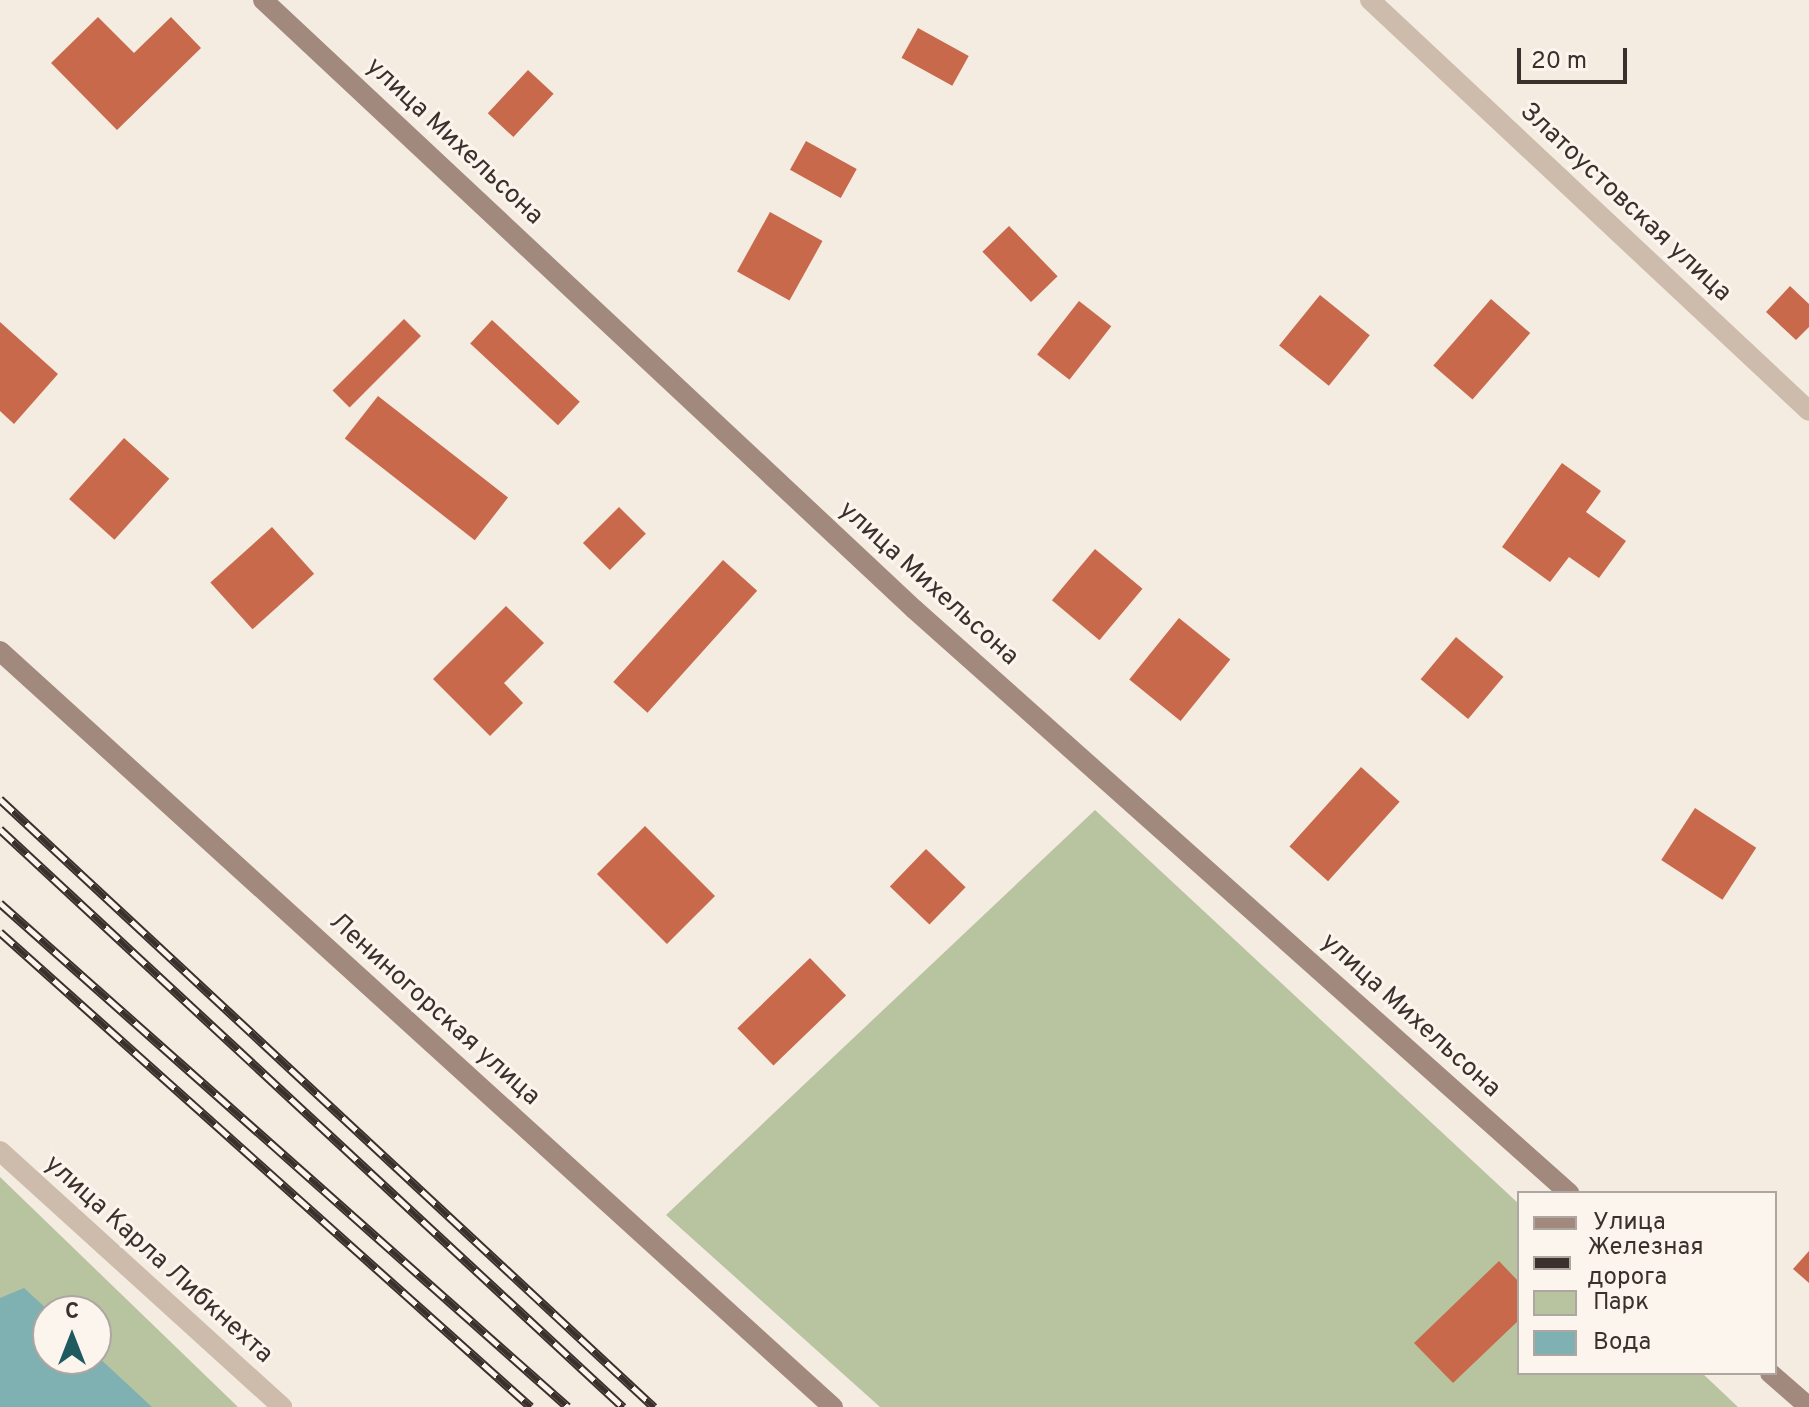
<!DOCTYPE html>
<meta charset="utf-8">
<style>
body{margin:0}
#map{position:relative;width:1809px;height:1407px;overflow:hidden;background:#f4ebe1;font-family:Overpass,sans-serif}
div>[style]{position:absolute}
.green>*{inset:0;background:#b8c4a0}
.water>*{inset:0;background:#7fb0b2}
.building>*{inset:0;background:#c8694b;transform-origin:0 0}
.street>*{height:20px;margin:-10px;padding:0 10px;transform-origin:10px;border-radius:10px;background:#cdbbac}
.secondary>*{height:20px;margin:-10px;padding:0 10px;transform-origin:10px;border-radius:10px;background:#a18a7d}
.rail>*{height:9px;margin-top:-4.5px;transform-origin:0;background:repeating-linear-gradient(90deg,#fbf5ee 0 18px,#3b302b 0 36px);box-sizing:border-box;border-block:2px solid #3b302b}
span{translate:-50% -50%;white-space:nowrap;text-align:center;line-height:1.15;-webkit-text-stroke:6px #fbf5ee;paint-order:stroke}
.street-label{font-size:26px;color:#3b302b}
.legend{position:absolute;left:1517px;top:1191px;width:260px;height:184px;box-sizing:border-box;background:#fbf5ee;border:2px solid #aea6a0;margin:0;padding:10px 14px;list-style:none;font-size:24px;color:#3b302b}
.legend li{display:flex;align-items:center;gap:16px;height:40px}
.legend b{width:40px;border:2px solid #aea6a0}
.north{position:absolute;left:32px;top:1295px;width:80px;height:80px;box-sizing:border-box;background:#fbf5ee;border:2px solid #aea6a0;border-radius:50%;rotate:0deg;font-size:22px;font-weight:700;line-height:32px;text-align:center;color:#3b302b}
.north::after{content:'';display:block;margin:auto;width:28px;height:36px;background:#1f5a5e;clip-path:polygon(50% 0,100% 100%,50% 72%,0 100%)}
.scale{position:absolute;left:1517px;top:48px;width:110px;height:36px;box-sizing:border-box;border:4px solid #3b302b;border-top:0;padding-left:10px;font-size:24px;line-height:28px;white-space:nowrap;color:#3b302b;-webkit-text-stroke:6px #fbf5ee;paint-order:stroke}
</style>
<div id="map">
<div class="green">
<i style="clip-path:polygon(1095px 810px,1519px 1204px,1519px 1373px,1702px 1373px,1738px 1407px,880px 1407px,666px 1215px)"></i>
<i style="clip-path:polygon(evenodd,0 1177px,238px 1407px,0 1407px,0 1177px,48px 1311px,96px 1311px,96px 1359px,48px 1359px,48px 1311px)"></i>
</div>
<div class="water">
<i style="clip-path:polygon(24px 1288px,49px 1311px,48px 1359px,96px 1359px,96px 1355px,152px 1407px,0 1407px,0 1298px)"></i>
</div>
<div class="building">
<i style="clip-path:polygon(98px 17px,134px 53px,171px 17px,201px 48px,117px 130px,51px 63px)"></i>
<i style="left:918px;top:28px;width:58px;height:34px;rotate:29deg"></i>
<i style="left:528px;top:70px;width:35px;height:59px;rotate:43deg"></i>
<i style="left:806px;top:141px;width:58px;height:33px;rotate:29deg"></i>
<i style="left:770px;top:212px;width:60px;height:68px;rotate:29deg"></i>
<i style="left:1009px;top:226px;width:70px;height:37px;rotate:46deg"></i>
<i style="clip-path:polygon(1790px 286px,1809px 304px,1809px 327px,1796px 340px,1766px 312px)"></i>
<i style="left:1320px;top:295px;width:64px;height:65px;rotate:39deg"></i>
<i style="left:1491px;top:299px;width:52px;height:88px;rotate:41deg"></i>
<i style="left:1079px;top:301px;width:41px;height:68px;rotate:38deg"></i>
<i style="left:404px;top:319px;width:24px;height:101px;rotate:45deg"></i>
<i style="left:492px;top:320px;width:120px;height:32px;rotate:43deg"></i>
<i style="clip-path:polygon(0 322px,58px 374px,14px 424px,0 411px)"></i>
<i style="left:378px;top:396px;width:165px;height:54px;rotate:38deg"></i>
<i style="left:124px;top:438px;width:61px;height:82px;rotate:42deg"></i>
<i style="clip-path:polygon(1562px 463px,1601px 491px,1586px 512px,1626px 541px,1599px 578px,1569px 557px,1550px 582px,1502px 547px)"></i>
<i style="left:619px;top:507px;width:38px;height:51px;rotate:45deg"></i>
<i style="left:272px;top:527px;width:63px;height:83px;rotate:48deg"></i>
<i style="left:1095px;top:549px;width:62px;height:67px;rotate:40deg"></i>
<i style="left:723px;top:560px;width:46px;height:164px;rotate:42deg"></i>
<i style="clip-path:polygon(506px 606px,544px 643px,504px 683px,523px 703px,490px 736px,433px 679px)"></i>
<i style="left:1179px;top:618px;width:66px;height:79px;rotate:39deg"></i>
<i style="left:1456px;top:637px;width:62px;height:55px;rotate:40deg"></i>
<i style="left:1361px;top:767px;width:52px;height:107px;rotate:42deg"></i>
<i style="left:1695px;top:808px;width:73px;height:62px;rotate:33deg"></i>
<i style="left:645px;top:826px;width:99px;height:68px;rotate:45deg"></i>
<i style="left:926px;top:849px;width:55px;height:52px;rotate:44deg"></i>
<i style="left:810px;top:958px;width:52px;height:101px;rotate:46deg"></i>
<i style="clip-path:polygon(1809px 1251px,1809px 1283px,1793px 1269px)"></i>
<i style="clip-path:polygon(1499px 1261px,1519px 1282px,1519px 1320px,1453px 1383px,1414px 1343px)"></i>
</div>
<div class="street">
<i style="left:1370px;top:0;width:601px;rotate:43.11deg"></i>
<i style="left:0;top:1151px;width:381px;rotate:42.2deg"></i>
</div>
<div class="secondary">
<i style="left:263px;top:0;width:891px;rotate:43.09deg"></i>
<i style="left:914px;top:609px;width:878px;rotate:41.72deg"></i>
<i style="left:0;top:651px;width:1125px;rotate:42.23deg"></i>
<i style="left:1770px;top:1373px;width:52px;rotate:41.1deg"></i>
</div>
<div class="rail">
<i style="left:0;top:799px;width:893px;rotate:42.91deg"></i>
<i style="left:0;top:829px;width:850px;rotate:42.85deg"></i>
<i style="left:0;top:903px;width:759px;rotate:41.58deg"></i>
<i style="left:0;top:932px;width:712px;rotate:41.81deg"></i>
</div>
<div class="street-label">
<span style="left:454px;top:142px;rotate:43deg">улица Михельсона</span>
<span style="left:1625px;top:203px;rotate:43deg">Златоустовская улица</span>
<span style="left:928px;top:584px;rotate:42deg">улица Михельсона</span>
<span style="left:434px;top:1010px;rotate:42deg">Лениногорская улица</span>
<span style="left:1410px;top:1016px;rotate:42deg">улица Михельсона</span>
<span style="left:158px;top:1260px;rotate:42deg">улица Карла Либкнехта</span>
</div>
<ul class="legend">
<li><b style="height:10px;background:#a18a7d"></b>Улица</li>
<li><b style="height:10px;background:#3b302b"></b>Железная дорога</li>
<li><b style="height:22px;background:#b8c4a0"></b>Парк</li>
<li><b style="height:22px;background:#7fb0b2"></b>Вода</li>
</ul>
<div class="north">С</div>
<div class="scale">20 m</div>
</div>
